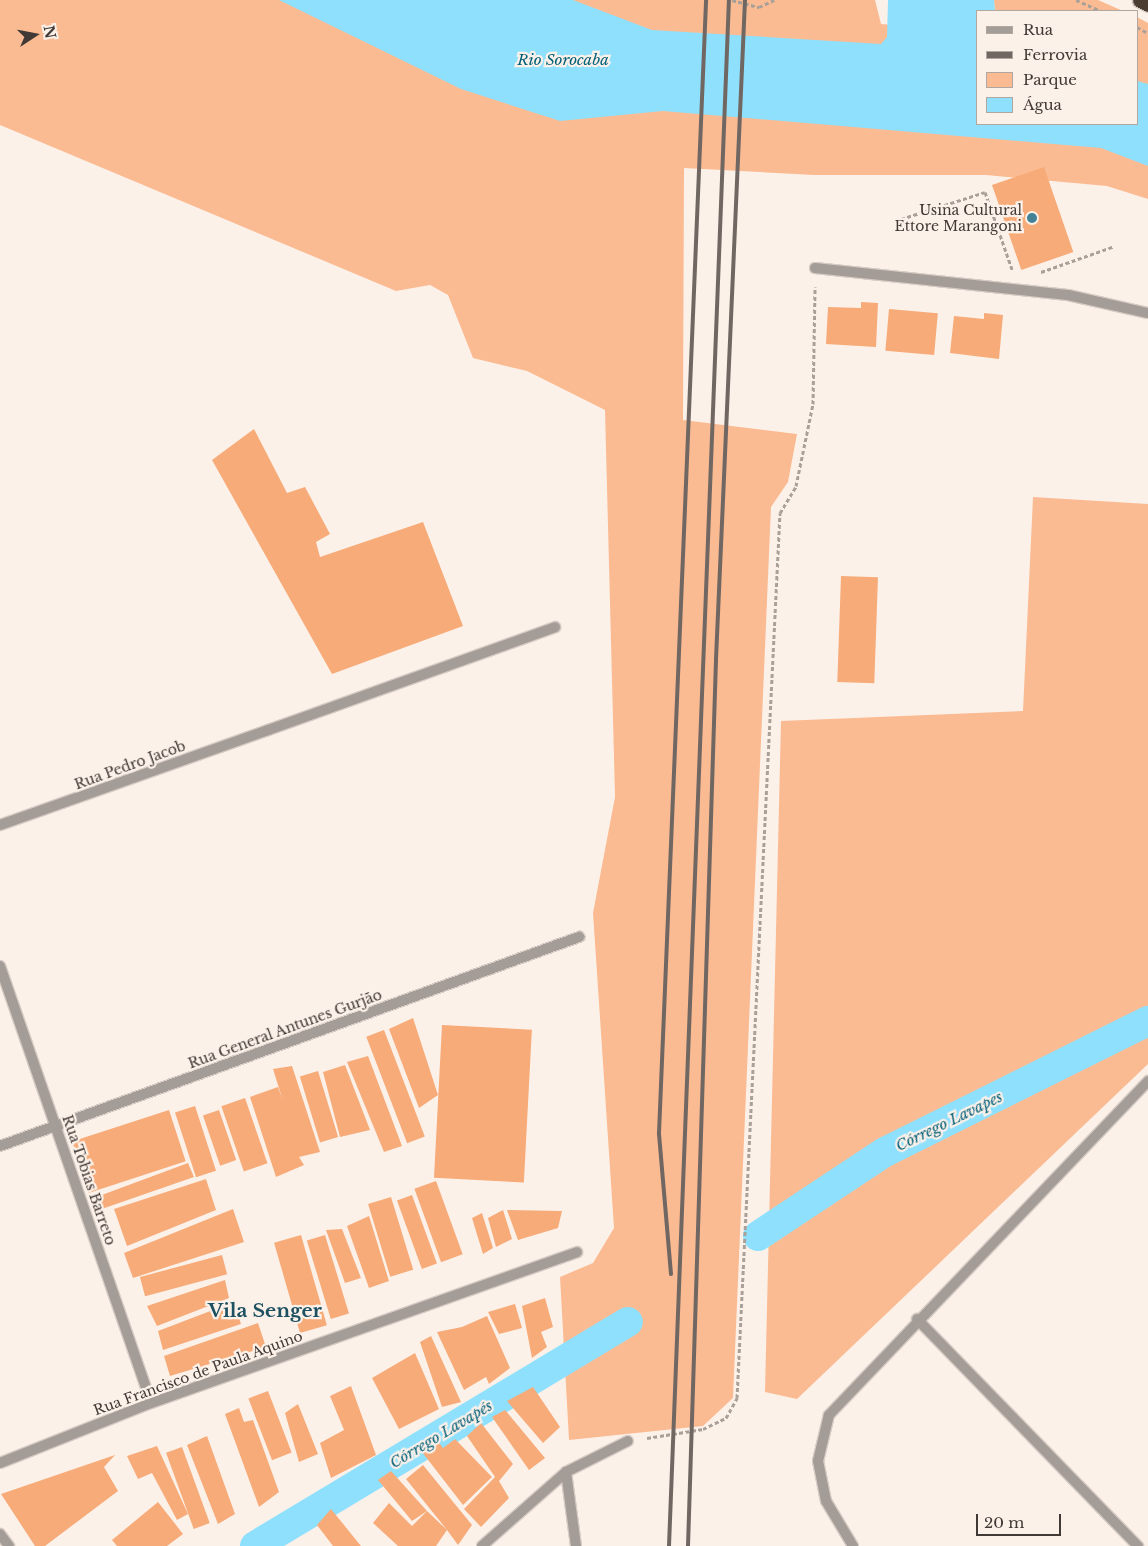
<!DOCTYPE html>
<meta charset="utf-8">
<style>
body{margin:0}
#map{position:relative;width:1148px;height:1546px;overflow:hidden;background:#fcf1e9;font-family:"Libre Baskerville",serif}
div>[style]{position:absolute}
.green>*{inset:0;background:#fbbb92}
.water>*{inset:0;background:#8fe0fd}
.canal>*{height:30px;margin:-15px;padding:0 15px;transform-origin:15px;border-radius:15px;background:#8fe0fd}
.building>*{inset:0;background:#f7ab79;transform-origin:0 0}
.path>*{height:3px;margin-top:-1.5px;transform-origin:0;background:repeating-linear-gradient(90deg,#aaa09a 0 4px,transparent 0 6.5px)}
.roads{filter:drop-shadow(1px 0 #d7ccc5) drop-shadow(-1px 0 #d7ccc5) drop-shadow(0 1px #d7ccc5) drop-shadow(0 -1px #d7ccc5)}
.lane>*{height:10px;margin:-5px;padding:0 5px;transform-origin:5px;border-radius:5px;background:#a49c97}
.street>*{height:10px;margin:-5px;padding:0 5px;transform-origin:5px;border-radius:5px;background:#a49c97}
.highway>*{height:15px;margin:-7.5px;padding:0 7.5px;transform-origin:7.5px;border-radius:7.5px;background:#4c3d33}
.rail>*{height:4px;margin:-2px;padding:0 2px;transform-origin:2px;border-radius:2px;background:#706762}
.dots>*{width:14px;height:14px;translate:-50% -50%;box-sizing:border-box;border:2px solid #fcf1e9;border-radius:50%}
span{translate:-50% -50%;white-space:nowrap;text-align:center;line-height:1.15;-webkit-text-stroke:4.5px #fcf1e9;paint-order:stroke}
.poi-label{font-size:14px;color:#413935}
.right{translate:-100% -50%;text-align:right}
.street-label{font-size:14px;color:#413935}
.water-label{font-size:15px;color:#005f78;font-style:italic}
.district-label{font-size:19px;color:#1d5061;font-weight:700}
.legend{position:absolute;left:976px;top:10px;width:162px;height:115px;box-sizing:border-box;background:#fcf1e9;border:1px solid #b1a7a1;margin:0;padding:6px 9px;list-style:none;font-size:15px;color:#413935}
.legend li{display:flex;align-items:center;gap:10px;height:25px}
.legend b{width:25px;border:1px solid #b1a7a1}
.north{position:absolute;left:10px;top:10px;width:50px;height:50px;-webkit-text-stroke:4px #fcf1e9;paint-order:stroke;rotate:79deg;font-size:14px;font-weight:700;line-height:20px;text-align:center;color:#413935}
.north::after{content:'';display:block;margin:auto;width:18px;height:22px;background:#413935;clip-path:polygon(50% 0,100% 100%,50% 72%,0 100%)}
.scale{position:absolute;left:976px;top:1514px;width:85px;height:22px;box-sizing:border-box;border:2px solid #413935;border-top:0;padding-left:6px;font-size:15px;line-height:18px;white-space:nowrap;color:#413935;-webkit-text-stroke:4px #fcf1e9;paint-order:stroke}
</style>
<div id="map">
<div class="green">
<i style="clip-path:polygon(0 0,875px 0,881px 24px,977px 32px,977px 124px,1137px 124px,1137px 17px,1148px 23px,1148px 199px,1107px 186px,986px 175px,814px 175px,684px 168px,683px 420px,797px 434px,788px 482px,771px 507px,733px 1398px,703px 1426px,569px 1440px,560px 1277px,593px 1263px,614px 1228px,593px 913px,615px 797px,605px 410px,527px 371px,473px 358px,448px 295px,430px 285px,396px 291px,0 125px)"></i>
<i style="clip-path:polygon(994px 0,1098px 0,1123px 11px,995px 11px)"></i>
<i style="clip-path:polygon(1033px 497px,1148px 504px,1148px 1064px,797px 1399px,765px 1392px,781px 721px,1023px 711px)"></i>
</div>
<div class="water">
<i style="clip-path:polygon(279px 0,573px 0,652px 30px,881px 44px,887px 37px,888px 0,994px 0,995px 11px,977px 11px,977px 124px,1137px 124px,1137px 81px,1148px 84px,1148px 166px,1101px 148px,663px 111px,560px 121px,461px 89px)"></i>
</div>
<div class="canal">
<i style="left:758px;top:1236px;width:152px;rotate:-33.5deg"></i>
<i style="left:885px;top:1152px;width:294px;rotate:-26.5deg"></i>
<i style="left:255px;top:1546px;width:435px;rotate:-31deg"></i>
</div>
<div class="building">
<i style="left:1044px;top:167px;width:90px;height:55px;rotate:71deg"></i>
<i style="clip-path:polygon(861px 302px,878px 303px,876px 347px,826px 344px,828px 307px,861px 308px)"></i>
<i style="left:889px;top:309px;width:49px;height:42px;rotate:5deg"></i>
<i style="clip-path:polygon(984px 313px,1003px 315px,999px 359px,950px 353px,954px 316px,984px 319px)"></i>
<i style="clip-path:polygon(254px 429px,287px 493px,305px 487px,330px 534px,316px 542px,320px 557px,423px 522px,463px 626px,332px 674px,212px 460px)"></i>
<i style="left:841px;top:576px;width:37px;height:106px;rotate:2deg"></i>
<i style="clip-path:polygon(413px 1018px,438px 1095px,419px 1108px,389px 1029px)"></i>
<i style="left:442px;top:1025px;width:90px;height:153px;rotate:3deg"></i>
<i style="left:384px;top:1030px;width:114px;height:19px;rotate:69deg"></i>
<i style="clip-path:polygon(368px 1056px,402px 1146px,384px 1152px,347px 1062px)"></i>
<i style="clip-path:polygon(345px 1065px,370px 1130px,340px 1137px,323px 1072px)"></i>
<i style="clip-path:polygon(292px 1066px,320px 1152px,299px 1157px,304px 1165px,276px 1177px,250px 1097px,278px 1087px,283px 1101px,273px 1069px)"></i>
<i style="left:318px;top:1071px;width:69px;height:19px;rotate:73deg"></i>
<i style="left:245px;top:1098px;width:69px;height:25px;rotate:71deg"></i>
<i style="left:195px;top:1106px;width:68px;height:21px;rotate:72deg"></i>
<i style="left:169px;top:1110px;width:54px;height:102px;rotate:72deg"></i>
<i style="left:219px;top:1110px;width:53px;height:17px;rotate:71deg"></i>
<i style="clip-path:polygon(188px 1163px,194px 1177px,96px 1211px,91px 1199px)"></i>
<i style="clip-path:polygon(206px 1179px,216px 1210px,127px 1246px,114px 1209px)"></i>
<i style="left:436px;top:1181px;width:78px;height:23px;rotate:70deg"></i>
<i style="left:412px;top:1195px;width:73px;height:16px;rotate:70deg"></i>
<i style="left:391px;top:1197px;width:76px;height:24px;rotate:73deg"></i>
<i style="clip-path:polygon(233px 1209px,244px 1242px,133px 1278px,124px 1253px)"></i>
<i style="clip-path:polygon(503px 1210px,512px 1239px,496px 1247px,488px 1218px)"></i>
<i style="clip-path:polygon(507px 1210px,562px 1211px,558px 1228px,518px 1240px)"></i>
<i style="clip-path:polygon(482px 1213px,493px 1248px,483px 1254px,472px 1218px)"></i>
<i style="clip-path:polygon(369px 1216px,389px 1281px,369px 1288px,347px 1226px)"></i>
<i style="clip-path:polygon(342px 1229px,361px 1278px,345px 1283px,326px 1230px)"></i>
<i style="left:301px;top:1235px;width:94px;height:28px;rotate:74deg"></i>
<i style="left:325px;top:1235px;width:82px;height:19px;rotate:73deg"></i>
<i style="left:222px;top:1255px;width:20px;height:85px;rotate:75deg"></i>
<i style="clip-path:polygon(225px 1280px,229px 1298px,157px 1326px,147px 1306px)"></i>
<i style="clip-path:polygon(545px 1298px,553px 1327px,541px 1332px,547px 1347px,532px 1358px,522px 1306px)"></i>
<i style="clip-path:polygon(234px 1302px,241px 1324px,163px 1350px,158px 1331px)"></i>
<i style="clip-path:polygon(515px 1304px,522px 1328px,499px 1334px,488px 1312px)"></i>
<i style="clip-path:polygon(487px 1316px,510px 1368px,489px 1384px,486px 1377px,464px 1390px,437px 1332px,462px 1327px)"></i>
<i style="clip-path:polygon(258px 1323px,266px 1347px,170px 1376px,164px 1356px)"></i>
<i style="clip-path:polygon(431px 1336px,461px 1402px,442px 1407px,420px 1342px)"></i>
<i style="clip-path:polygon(415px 1353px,439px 1409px,399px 1429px,372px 1378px)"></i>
<i style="clip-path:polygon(351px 1386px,376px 1455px,331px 1478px,320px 1443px,344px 1430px,330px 1396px)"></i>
<i style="clip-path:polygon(533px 1387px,560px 1427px,543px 1443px,507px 1401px)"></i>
<i style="left:268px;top:1391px;width:66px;height:21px;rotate:69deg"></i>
<i style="clip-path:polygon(298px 1404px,318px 1454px,299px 1462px,285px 1413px)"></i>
<i style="clip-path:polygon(239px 1408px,244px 1422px,253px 1420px,279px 1492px,259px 1507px,225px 1414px)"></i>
<i style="clip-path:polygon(505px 1410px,545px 1458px,529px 1470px,492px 1417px)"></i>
<i style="clip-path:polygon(481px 1423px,513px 1464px,499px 1481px,509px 1498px,481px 1527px,464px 1509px,495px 1477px,467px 1436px)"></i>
<i style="clip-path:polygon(207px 1436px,235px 1514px,218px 1524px,187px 1445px)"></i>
<i style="clip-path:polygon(455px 1439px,492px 1477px,463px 1505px,422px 1452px,437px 1440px,443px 1448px)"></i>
<i style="clip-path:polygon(157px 1446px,188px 1514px,177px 1520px,152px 1473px,138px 1479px,127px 1456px)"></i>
<i style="left:182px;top:1447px;width:81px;height:17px;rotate:70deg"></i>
<i style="clip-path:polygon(115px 1455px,104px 1467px,118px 1491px,45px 1546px,35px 1546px,1px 1494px)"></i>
<i style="clip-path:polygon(423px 1465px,472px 1525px,458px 1545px,447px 1530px,436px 1546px,398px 1546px,373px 1523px,389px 1503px,412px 1526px,427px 1511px,447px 1530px,406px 1479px)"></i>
<i style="clip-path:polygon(391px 1471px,427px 1511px,412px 1521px,378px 1480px)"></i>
<i style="clip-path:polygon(158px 1502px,183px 1534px,167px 1546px,117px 1546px,112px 1540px)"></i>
<i style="clip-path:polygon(331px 1509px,361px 1546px,333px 1546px,317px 1525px)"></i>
</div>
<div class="path">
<i style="left:732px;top:0;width:28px;rotate:15deg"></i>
<i style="left:759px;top:7px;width:17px;rotate:-25deg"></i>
<i style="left:1076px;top:0;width:27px;rotate:24deg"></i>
<i style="left:1137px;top:27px;width:13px;rotate:29deg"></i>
<i style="left:901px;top:219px;width:88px;rotate:-17.8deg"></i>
<i style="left:985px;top:192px;width:82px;rotate:70.7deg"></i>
<i style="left:1041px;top:272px;width:78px;rotate:-19.4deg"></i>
<i style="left:647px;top:1438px;width:57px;rotate:-9.1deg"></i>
<i style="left:703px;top:1429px;width:25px;rotate:-26deg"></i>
<i style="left:726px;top:1418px;width:23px;rotate:-61deg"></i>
<i style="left:737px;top:1398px;width:886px;rotate:-87.22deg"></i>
<i style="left:780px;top:513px;width:31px;rotate:-59deg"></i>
<i style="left:796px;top:486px;width:84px;rotate:-78.3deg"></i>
<i style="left:813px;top:404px;width:117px;rotate:-89deg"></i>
</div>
<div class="roads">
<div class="lane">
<i style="left:815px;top:268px;width:254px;rotate:6.1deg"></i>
<i style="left:1068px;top:295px;width:82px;rotate:12.7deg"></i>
<i style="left:268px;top:730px;width:305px;rotate:-19.7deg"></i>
<i style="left:917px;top:1319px;width:317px;rotate:45.8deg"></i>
<i style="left:853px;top:1546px;width:52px;rotate:-121deg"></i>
<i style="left:826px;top:1501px;width:41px;rotate:-101.3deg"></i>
<i style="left:818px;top:1461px;width:47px;rotate:-76.6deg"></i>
<i style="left:829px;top:1415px;width:462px;rotate:-46.3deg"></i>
</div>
<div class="street">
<i style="left:0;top:825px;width:284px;rotate:-19.5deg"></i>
<i style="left:0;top:966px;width:462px;rotate:70.9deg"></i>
<i style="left:0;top:1146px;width:616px;rotate:-19.85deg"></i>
<i style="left:0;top:1463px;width:162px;rotate:-21.7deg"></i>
<i style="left:151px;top:1403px;width:452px;rotate:-19.5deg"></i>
<i style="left:566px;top:1472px;width:75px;rotate:82.3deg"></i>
<i style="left:0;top:1534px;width:15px;rotate:53deg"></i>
<i style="left:482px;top:1546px;width:112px;rotate:-41.4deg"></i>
<i style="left:566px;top:1472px;width:69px;rotate:-26.6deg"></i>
</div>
<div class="highway">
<i style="left:1140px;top:0;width:9px;rotate:27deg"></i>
</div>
</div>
<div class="rail">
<i style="left:671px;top:1274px;width:142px;rotate:-94.9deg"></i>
<i style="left:659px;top:1133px;width:1134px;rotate:-87.62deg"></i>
<i style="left:669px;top:1546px;width:1547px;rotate:-87.78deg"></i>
<i style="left:688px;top:1546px;width:887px;rotate:-88.19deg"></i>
<i style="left:716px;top:659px;width:660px;rotate:-87.48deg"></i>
</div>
<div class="dots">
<i style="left:1032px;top:218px;background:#438197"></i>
</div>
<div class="poi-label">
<span class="right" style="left:1022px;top:218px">Usina Cultural<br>Ettore Marangoni</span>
</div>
<div class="street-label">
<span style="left:130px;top:765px;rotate:-20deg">Rua Pedro Jacob</span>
<span style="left:285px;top:1029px;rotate:-20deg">Rua General Antunes Gurjão</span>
<span style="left:89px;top:1180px;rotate:71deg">Rua Tobias Barreto</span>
<span style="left:198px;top:1373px;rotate:-20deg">Rua Francisco de Paula Aquino</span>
</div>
<div class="water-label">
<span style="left:563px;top:60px">Rio Sorocaba</span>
<span style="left:949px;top:1121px;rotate:-26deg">Córrego Lavapes</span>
<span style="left:441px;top:1434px;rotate:-31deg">Córrego Lavapés</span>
</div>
<div class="district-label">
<span style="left:265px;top:1311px">Vila Senger</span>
</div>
<ul class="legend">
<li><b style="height:6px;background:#a49c97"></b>Rua</li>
<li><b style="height:6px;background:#706762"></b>Ferrovia</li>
<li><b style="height:14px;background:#fbbb92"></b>Parque</li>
<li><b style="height:14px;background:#8fe0fd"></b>Água</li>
</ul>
<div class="north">N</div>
<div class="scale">20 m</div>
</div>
